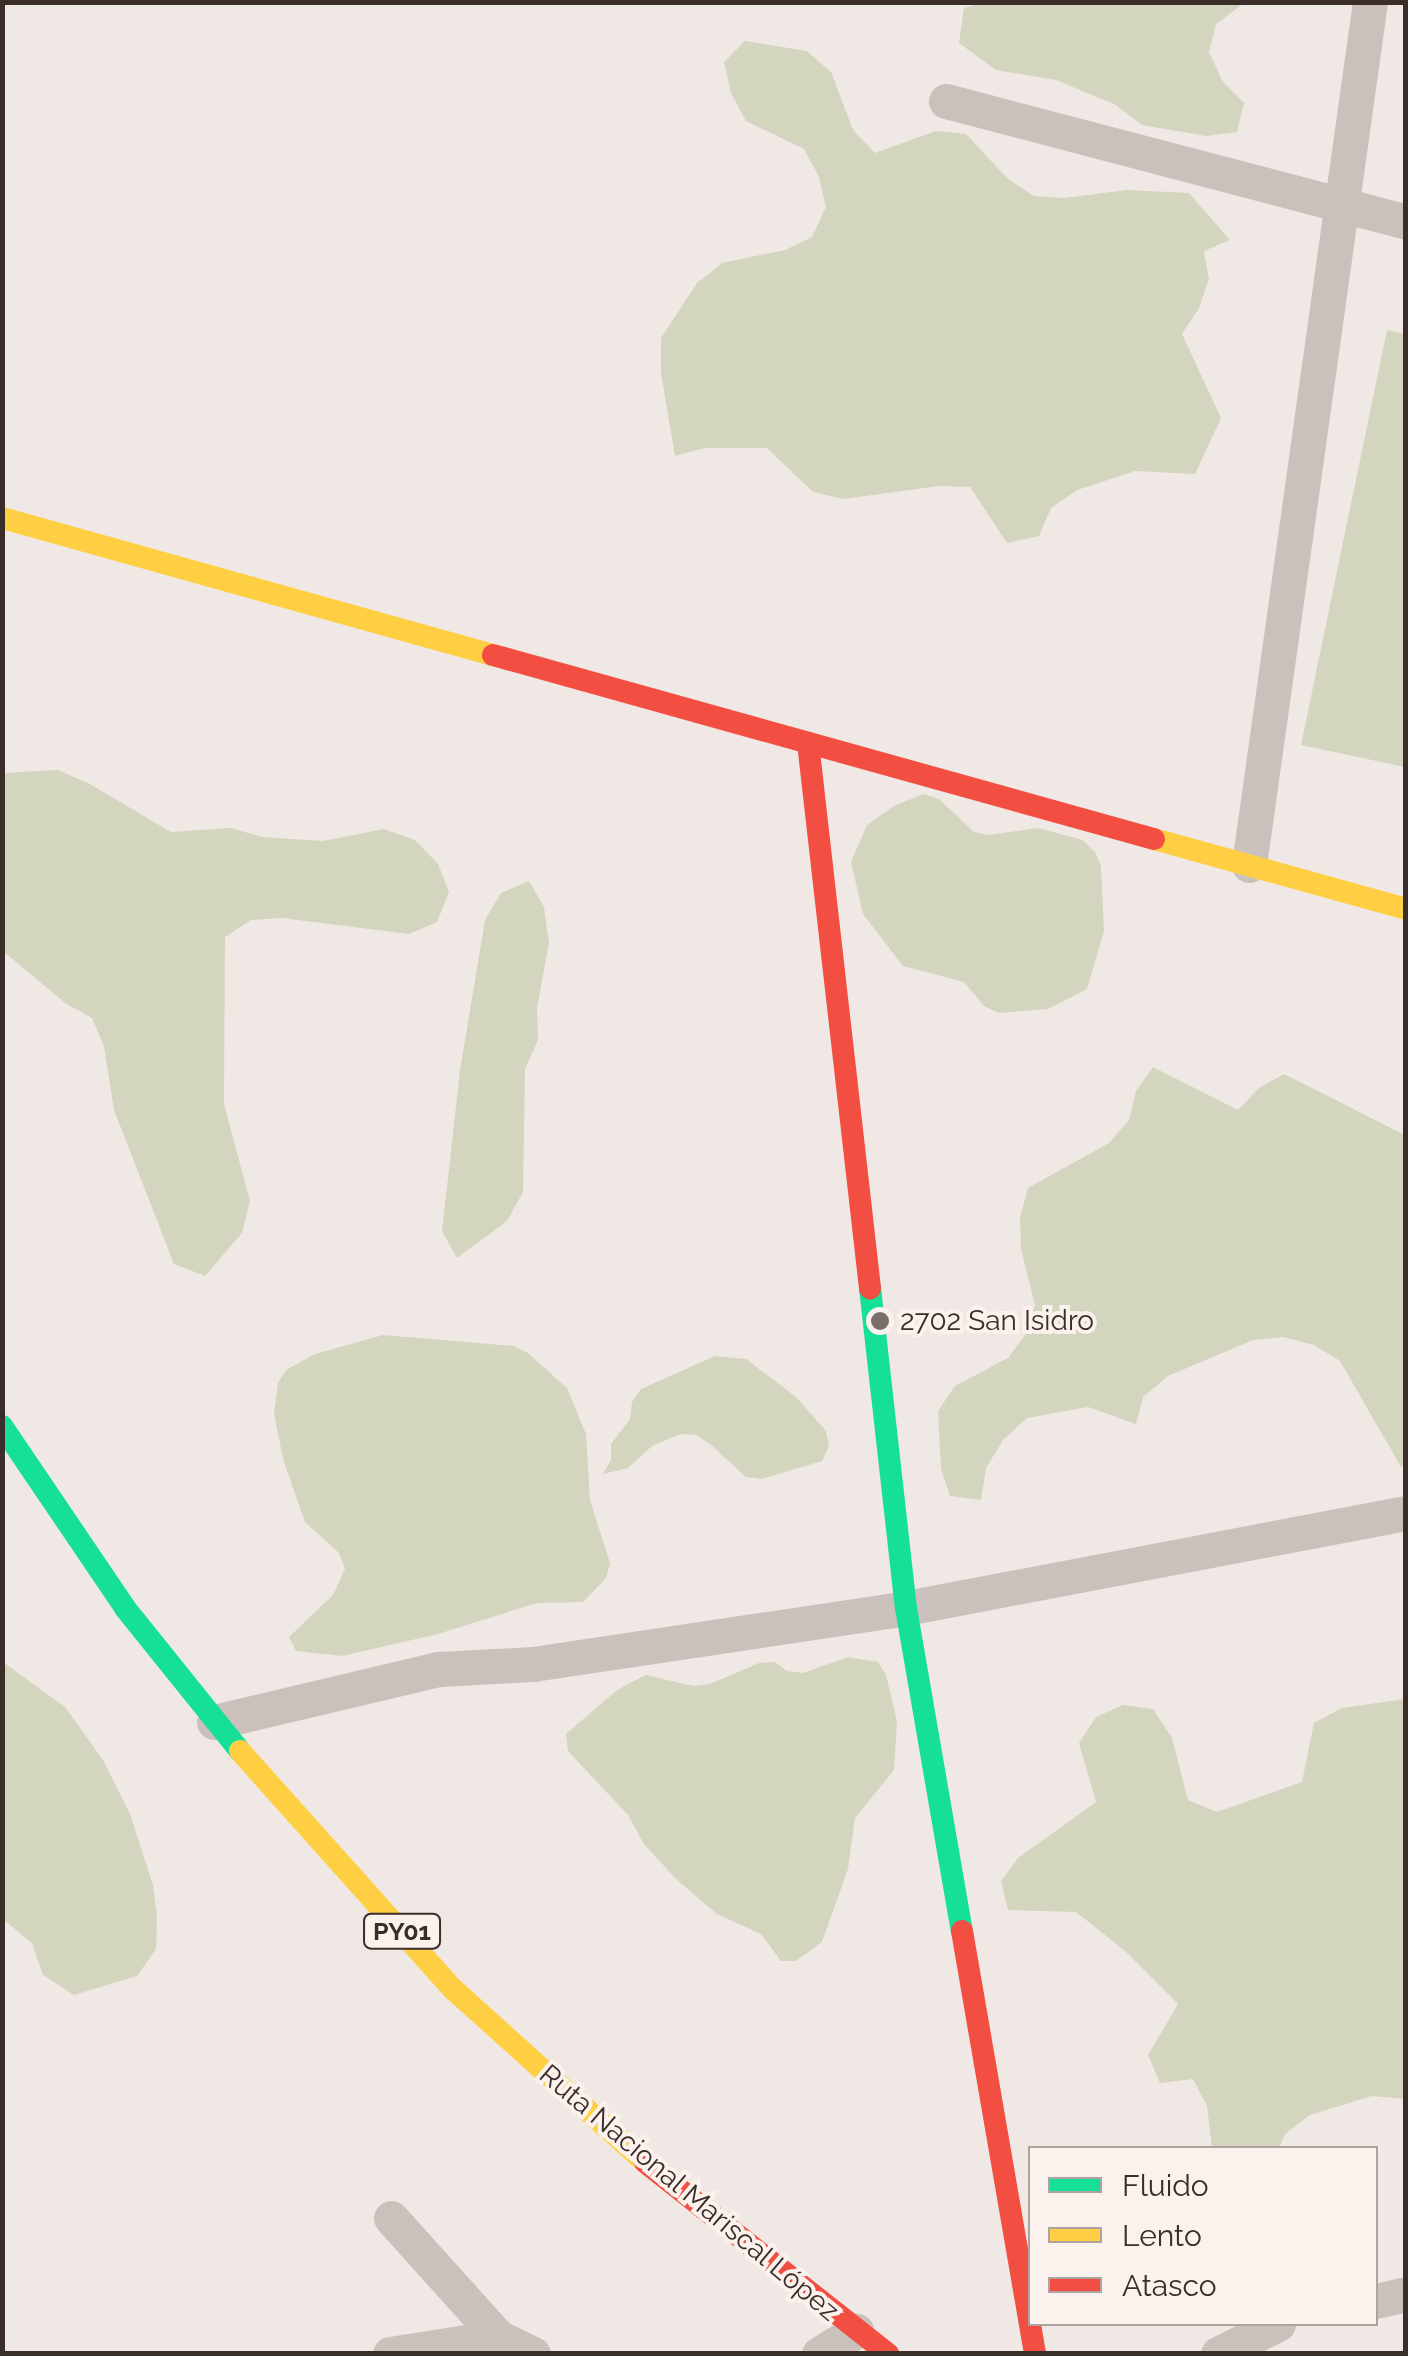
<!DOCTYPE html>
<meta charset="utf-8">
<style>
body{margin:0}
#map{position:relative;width:1408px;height:2356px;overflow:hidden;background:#f0e8e4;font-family:Raleway,sans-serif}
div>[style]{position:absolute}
.green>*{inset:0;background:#d4d5be}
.street>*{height:35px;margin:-17.5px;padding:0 17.5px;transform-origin:17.5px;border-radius:17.5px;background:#cac1bd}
.fast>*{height:22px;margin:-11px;padding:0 11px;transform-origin:11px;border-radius:11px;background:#16e098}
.slow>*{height:22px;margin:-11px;padding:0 11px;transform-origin:11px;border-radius:11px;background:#ffcf43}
.jam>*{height:22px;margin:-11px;padding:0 11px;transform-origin:11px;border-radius:11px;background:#f24e42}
.dots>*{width:28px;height:28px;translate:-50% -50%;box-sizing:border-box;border:5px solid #fbf2ed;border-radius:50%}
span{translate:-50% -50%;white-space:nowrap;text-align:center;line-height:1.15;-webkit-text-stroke:8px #fbf2ed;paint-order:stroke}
.shield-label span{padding:2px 8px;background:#fbf2ed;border:2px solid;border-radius:8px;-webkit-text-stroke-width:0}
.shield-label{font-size:25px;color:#3b2d2a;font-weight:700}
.poi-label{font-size:28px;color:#3b2d2a}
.left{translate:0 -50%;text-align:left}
.street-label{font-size:28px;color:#3b2d2a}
.frame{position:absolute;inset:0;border:5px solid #3b2d2a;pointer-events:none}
.legend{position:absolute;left:1028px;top:2146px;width:350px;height:180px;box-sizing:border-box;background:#fbf2ed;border:2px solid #aea39f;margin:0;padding:12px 18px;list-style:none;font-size:30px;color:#3b2d2a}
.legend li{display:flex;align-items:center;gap:20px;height:50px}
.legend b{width:50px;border:2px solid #aea39f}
</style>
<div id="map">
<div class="green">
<i style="clip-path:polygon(984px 2px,1244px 3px,1216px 24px,1209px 52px,1223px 82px,1244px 103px,1237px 132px,1206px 136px,1142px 125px,1116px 105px,1056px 80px,996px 70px,959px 43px,964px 8px)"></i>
<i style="clip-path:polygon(745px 41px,807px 51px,831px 72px,853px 130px,875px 153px,936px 131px,966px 134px,1008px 179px,1034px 196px,1064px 198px,1127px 190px,1189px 193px,1230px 240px,1204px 251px,1209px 279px,1199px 308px,1182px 334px,1221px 418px,1195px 474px,1135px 471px,1077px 490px,1051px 508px,1039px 536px,1007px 543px,970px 487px,939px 486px,843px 499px,813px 492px,767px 448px,705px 448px,675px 456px,661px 373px,661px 338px,697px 283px,722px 263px,785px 250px,812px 237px,826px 207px,819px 177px,804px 149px,746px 121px,731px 93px,724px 62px)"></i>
<i style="clip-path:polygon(1387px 330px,1406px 334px,1405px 767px,1301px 745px)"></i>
<i style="clip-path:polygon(58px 770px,88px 783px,171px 832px,231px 828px,262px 837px,323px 841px,384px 829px,415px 840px,438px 864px,449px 892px,437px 922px,409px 934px,282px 918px,251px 920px,225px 937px,224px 1104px,250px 1201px,242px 1233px,205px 1276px,174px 1264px,114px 1110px,104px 1046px,92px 1018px,65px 1003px,3px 951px,3px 773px)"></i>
<i style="clip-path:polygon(923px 794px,939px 799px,974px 832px,989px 835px,1038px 828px,1083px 840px,1095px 852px,1101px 866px,1104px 931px,1087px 989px,1048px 1009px,999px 1013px,984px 1006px,964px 982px,903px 966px,863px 914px,851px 862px,867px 825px,894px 806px)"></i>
<i style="clip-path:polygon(529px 881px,544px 907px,549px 943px,537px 1008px,538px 1040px,525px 1069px,523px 1192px,507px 1221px,457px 1258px,442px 1231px,460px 1070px,485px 920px,501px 893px)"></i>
<i style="clip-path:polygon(1153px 1067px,1238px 1110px,1259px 1088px,1284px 1074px,1403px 1134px,1405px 1131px,1405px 1465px,1401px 1467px,1340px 1361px,1314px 1345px,1283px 1337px,1253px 1340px,1168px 1376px,1143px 1397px,1136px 1424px,1088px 1407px,1027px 1418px,1003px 1440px,986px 1468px,981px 1500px,950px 1496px,941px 1469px,938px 1411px,955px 1386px,1008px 1358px,1025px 1335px,1035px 1305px,1021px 1249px,1020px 1218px,1028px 1188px,1109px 1143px,1129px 1120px,1136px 1091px)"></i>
<i style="clip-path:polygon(383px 1335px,514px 1346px,528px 1353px,567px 1388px,586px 1434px,590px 1500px,610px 1563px,606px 1578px,583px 1602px,537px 1603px,438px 1634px,342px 1656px,296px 1651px,289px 1637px,333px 1595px,345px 1569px,339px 1553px,305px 1522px,283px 1459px,274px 1413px,278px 1383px,286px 1370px,315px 1354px)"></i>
<i style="clip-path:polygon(715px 1356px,746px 1359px,796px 1397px,826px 1431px,829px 1446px,822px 1461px,762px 1479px,746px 1477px,710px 1444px,696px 1435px,680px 1434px,652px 1446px,628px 1468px,603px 1474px,611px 1460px,611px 1444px,630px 1419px,632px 1402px,641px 1389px)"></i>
<i style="clip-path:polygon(848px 1657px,878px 1662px,886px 1675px,897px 1721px,894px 1770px,855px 1818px,848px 1869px,822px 1942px,796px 1961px,781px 1961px,761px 1934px,717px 1914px,677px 1880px,644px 1844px,628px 1815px,568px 1751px,566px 1734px,617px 1690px,646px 1675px,693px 1686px,710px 1684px,759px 1663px,775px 1662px,787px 1671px,803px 1673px)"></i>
<i style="clip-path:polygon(3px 1662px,65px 1707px,103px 1760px,130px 1814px,153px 1885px,157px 1917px,156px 1949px,137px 1976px,74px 1995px,43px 1975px,32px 1943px,3px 1919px)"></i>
<i style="clip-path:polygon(1405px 1699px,1405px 2099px,1372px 2096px,1310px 2115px,1285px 2134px,1279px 2148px,1212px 2148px,1207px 2106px,1193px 2079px,1160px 2083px,1148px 2055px,1178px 2004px,1124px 1950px,1076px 1912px,1008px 1910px,1001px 1881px,1018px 1858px,1096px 1802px,1079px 1743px,1096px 1717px,1123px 1705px,1153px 1709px,1172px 1738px,1188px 1800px,1217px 1812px,1302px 1782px,1314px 1723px,1342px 1708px)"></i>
</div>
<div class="street">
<i style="left:946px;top:101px;width:476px;rotate:14.7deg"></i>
<i style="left:1249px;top:865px;width:871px;rotate:-82.02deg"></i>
<i style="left:214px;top:1722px;width:231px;rotate:-13.3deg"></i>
<i style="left:439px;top:1669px;width:94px;rotate:-3deg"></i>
<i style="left:533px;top:1664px;width:377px;rotate:-8.5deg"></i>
<i style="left:906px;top:1608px;width:509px;rotate:-10.76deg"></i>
<i style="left:391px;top:2218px;width:160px;rotate:48deg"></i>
<i style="left:498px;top:2337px;width:39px;rotate:26deg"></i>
<i style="left:1376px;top:2301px;width:31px;rotate:-13deg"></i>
<i style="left:390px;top:2354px;width:109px;rotate:-8.9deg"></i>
<i style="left:498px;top:2337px;width:14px;rotate:78deg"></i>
<i style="left:819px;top:2354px;width:44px;rotate:-31.9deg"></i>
<i style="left:1218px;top:2354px;width:67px;rotate:-26.6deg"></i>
</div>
<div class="fast">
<i style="left:870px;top:1288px;width:322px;rotate:83.6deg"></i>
<i style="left:906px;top:1608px;width:328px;rotate:80.2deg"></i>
<i style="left:2px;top:1426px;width:220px;rotate:55.9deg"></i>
<i style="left:125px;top:1608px;width:184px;rotate:51.2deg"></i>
</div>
<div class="slow">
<i style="left:2px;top:518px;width:510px;rotate:15.59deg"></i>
<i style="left:1154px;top:839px;width:262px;rotate:15.5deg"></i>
<i style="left:240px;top:1751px;width:321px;rotate:48.2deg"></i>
<i style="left:454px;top:1990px;width:257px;rotate:42deg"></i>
</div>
<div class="jam">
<i style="left:493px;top:655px;width:686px;rotate:15.56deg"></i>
<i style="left:808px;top:743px;width:549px;rotate:83.51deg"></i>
<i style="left:962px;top:1931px;width:429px;rotate:80.2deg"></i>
<i style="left:645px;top:2162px;width:310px;rotate:38.3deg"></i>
</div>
<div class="dots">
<i style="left:880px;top:1321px;background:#7a6e6b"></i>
</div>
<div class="shield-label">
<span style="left:402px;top:1931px">PY01</span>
</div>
<div class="poi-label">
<span class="left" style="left:900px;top:1321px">2702 San Isidro</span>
</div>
<div class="street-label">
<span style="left:689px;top:2193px;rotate:40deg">Ruta Nacional Mariscal López</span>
</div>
<div class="frame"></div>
<ul class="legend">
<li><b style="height:12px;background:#16e098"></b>Fluido</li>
<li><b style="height:12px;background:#ffcf43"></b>Lento</li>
<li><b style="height:12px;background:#f24e42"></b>Atasco</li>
</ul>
</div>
